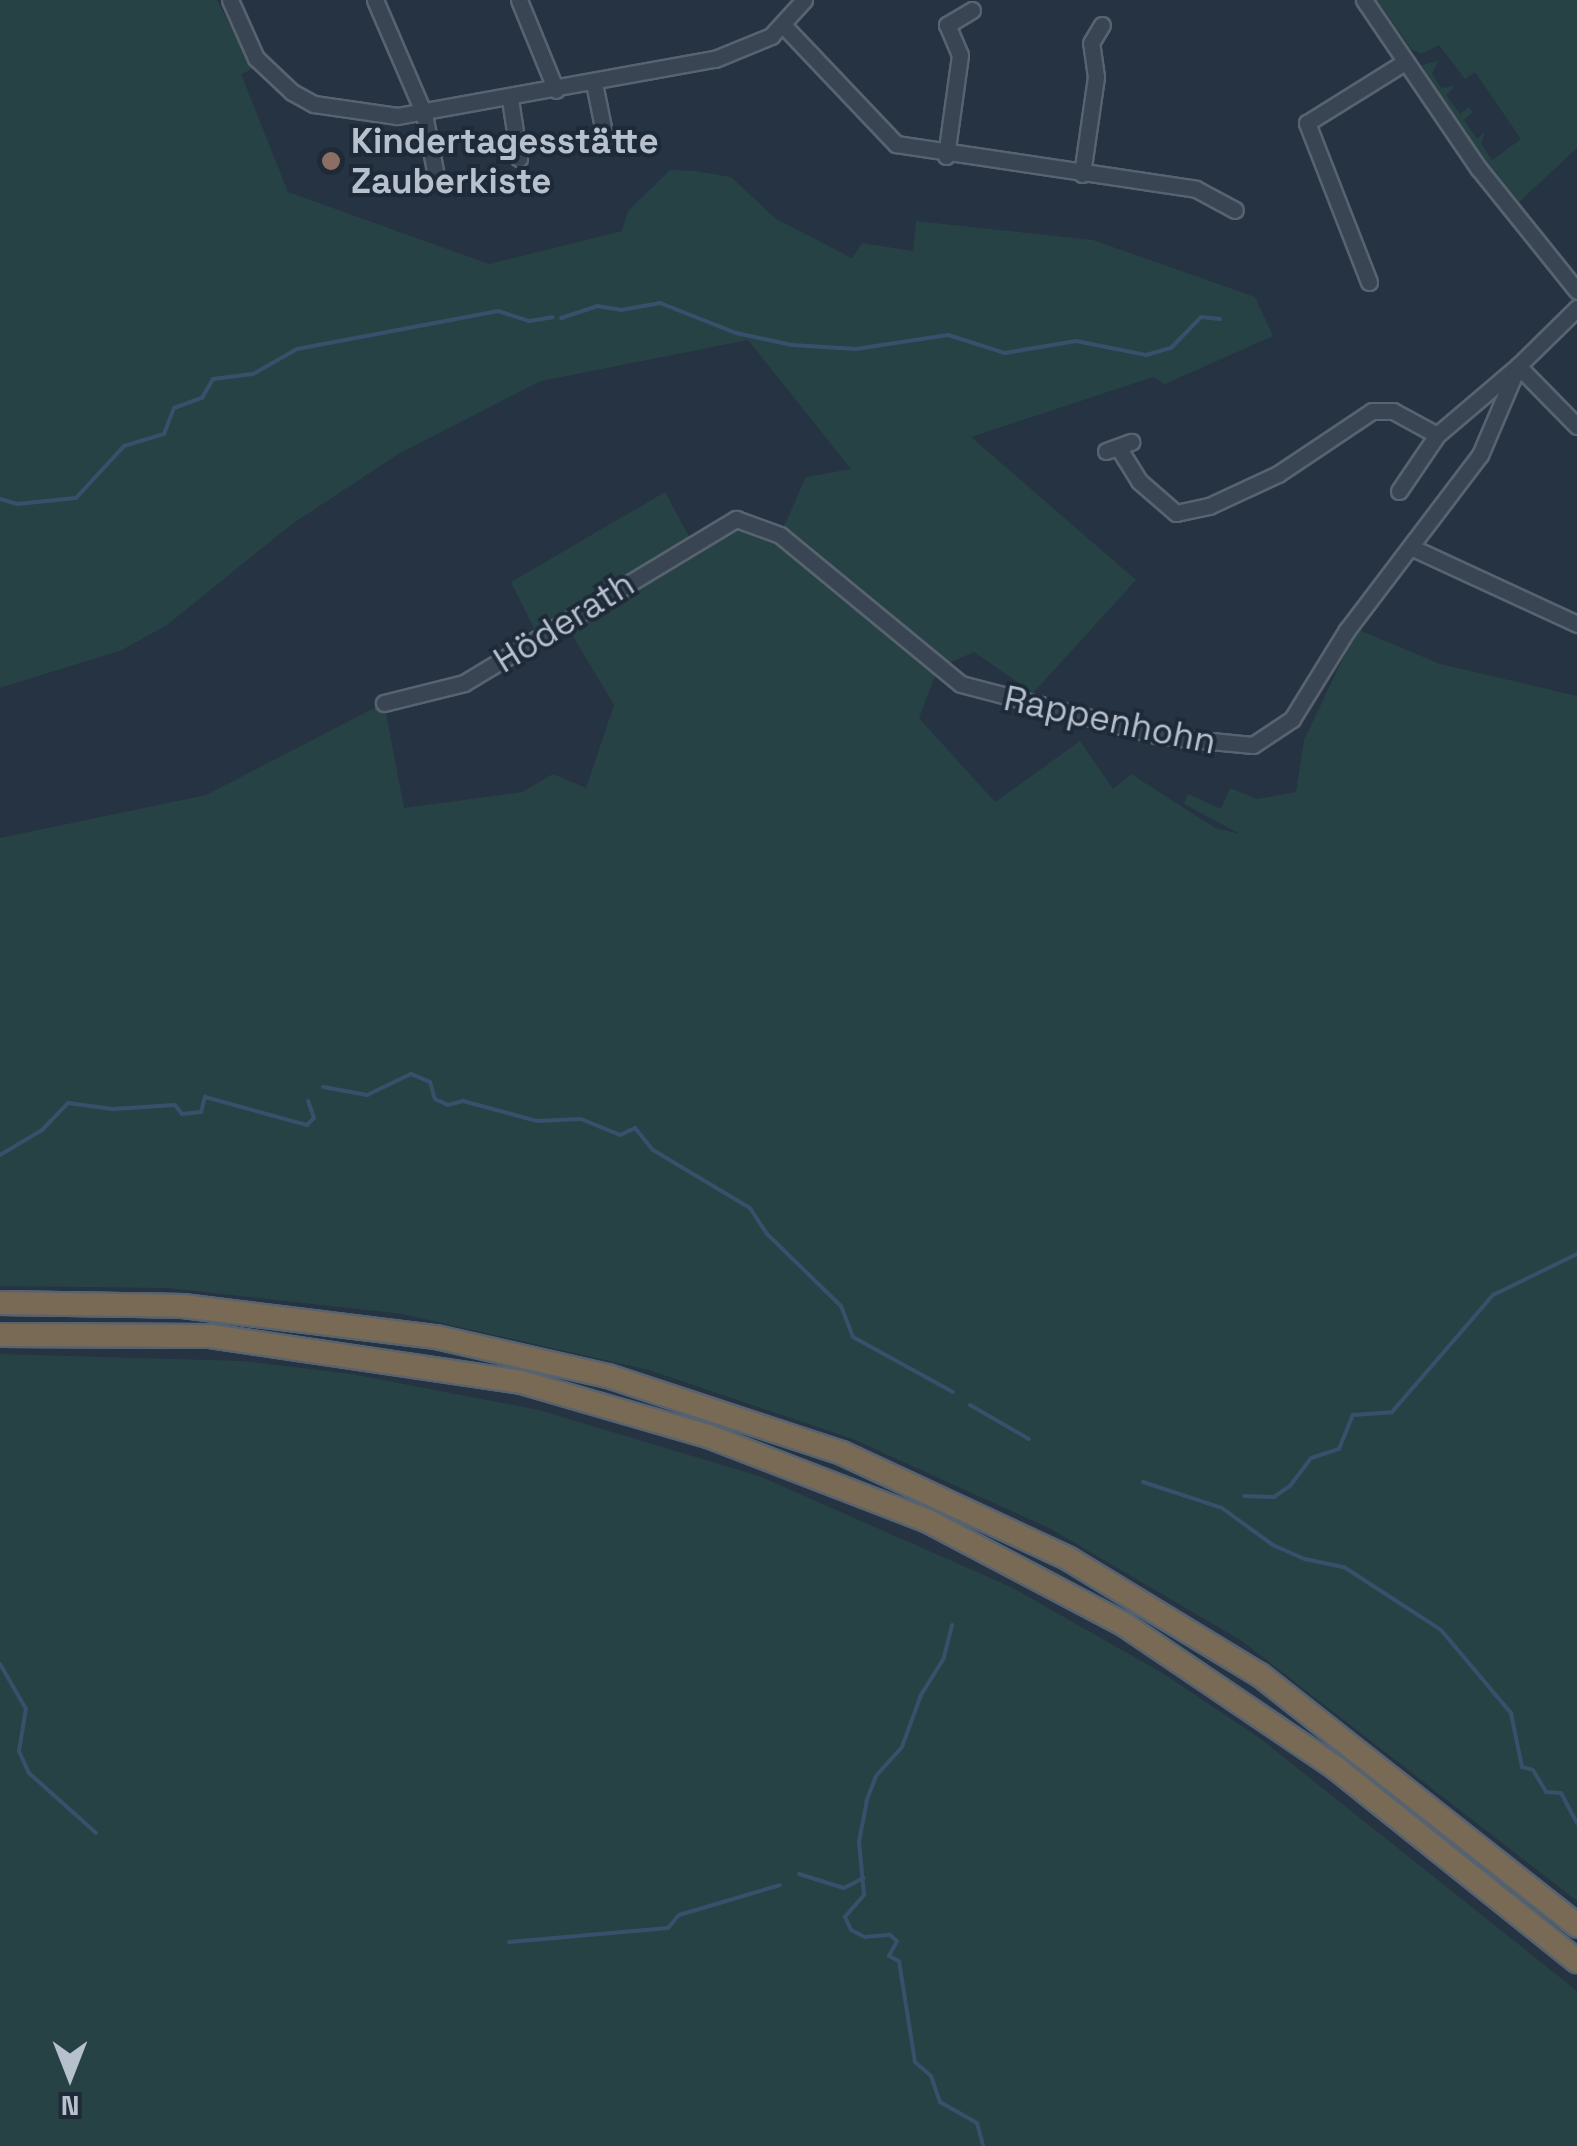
<!DOCTYPE html>
<meta charset="utf-8">
<style>
body{margin:0}
#map{position:relative;width:1577px;height:2146px;overflow:hidden;background:#253343;font-family:"Space Grotesk",sans-serif}
div>[style]{position:absolute}
.green>*{inset:0;background:#274244}
.stream>*{height:4px;margin:-2px;padding:0 2px;transform-origin:2px;border-radius:2px;background:#38506b}
.roads{filter:drop-shadow(2px 0 #586370) drop-shadow(-2px 0 #586370) drop-shadow(0 2px #586370) drop-shadow(0 -2px #586370)}
.minor>*{height:15px;margin:-7.5px;padding:0 7.5px;transform-origin:7.5px;border-radius:7.5px;background:#3a4553}
.highway>*{height:22px;margin:-11px;padding:0 11px;transform-origin:11px;border-radius:11px;background:#796a56}
.dots>*{width:28px;height:28px;translate:-50% -50%;box-sizing:border-box;border:5px solid #1e2a38;border-radius:50%}
span{translate:-50% -50%;white-space:nowrap;text-align:center;line-height:1.15;-webkit-text-stroke:8px #1e2a38;paint-order:stroke}
.poi-label{font-size:35px;color:#b7c0cd;font-weight:700}
.left{translate:0 -50%;text-align:left}
.street-label{font-size:35px;color:#b7c0cd}
.north{position:absolute;left:20px;top:2026px;width:100px;height:100px;-webkit-text-stroke:8px #1e2a38;paint-order:stroke;rotate:180deg;font-size:28px;font-weight:700;line-height:40px;text-align:center;color:#b7c0cd}
.north::after{content:'';display:block;margin:auto;width:35px;height:45px;background:#b7c0cd;clip-path:polygon(50% 0,100% 100%,50% 72%,0 100%)}
</style>
<div id="map">
<div class="green">
<i style="clip-path:polygon(0 0,217px 0,253px 69px,241px 74px,288px 192px,489px 264px,622px 231px,628px 211px,670px 170px,694px 171px,731px 177px,776px 219px,852px 258px,862px 243px,913px 251px,916px 221px,1093px 240px,1255px 297px,1273px 336px,1165px 384px,1153px 377px,971px 437px,1136px 580px,1033px 693px,974px 652px,942px 666px,871px 618px,935px 676px,919px 718px,995px 802px,1080px 741px,1113px 789px,1131px 774px,1215px 828px,1240px 834px,1184px 804px,1188px 794px,1221px 809px,1230px 788px,1257px 799px,1296px 792px,1304px 740px,1357px 629px,1440px 664px,1577px 696px,1577px 1901px,1242px 1641px,1051px 1529px,853px 1439px,649px 1370px,402px 1314px,168px 1288px,0 1286px,0 838px,206px 795px,384px 703px,404px 808px,522px 792px,553px 774px,586px 788px,614px 705px,565px 623px,539px 639px,511px 582px,665px 492px,692px 542px,736px 519px,780px 535px,806px 477px,851px 469px,748px 340px,541px 381px,400px 453px,292px 524px,167px 625px,122px 650px,0 688px)"></i>
<i style="clip-path:polygon(1377px 0,1577px 0,1577px 148px,1516px 205px,1449px 117px,1422px 65px,1438px 61px,1432px 74px,1441px 88px,1455px 86px,1446px 95px,1460px 114px,1469px 107px,1473px 112px,1464px 120px,1477px 139px,1485px 132px,1481px 144px,1492px 160px,1521px 139px,1475px 72px,1465px 79px,1439px 45px,1421px 54px,1411px 49px)"></i>
<i style="clip-path:polygon(0 1354px,243px 1361px,352px 1374px,539px 1410px,759px 1476px,1011px 1587px,1164px 1674px,1261px 1739px,1577px 1991px,1577px 2146px,0 2146px)"></i>
</div>
<div class="stream">
<i style="left:561px;top:318px;width:38px;rotate:-18deg"></i>
<i style="left:597px;top:306px;width:24px;rotate:9deg"></i>
<i style="left:621px;top:310px;width:40px;rotate:-10deg"></i>
<i style="left:660px;top:303px;width:82px;rotate:21.5deg"></i>
<i style="left:736px;top:333px;width:57px;rotate:12.1deg"></i>
<i style="left:792px;top:345px;width:64px;rotate:3.6deg"></i>
<i style="left:856px;top:349px;width:93px;rotate:-8.7deg"></i>
<i style="left:948px;top:335px;width:60px;rotate:17.5deg"></i>
<i style="left:1005px;top:353px;width:72px;rotate:-9.6deg"></i>
<i style="left:1076px;top:341px;width:71px;rotate:11.3deg"></i>
<i style="left:1146px;top:355px;width:26px;rotate:-16deg"></i>
<i style="left:1171px;top:348px;width:43px;rotate:-45.9deg"></i>
<i style="left:1201px;top:317px;width:19px;rotate:6deg"></i>
<i style="left:0;top:499px;width:18px;rotate:16deg"></i>
<i style="left:17px;top:504px;width:59px;rotate:-5.8deg"></i>
<i style="left:76px;top:498px;width:71px;rotate:-47.3deg"></i>
<i style="left:124px;top:446px;width:42px;rotate:-16.7deg"></i>
<i style="left:164px;top:434px;width:28px;rotate:-69deg"></i>
<i style="left:174px;top:408px;width:30px;rotate:-20deg"></i>
<i style="left:202px;top:398px;width:22px;rotate:-60deg"></i>
<i style="left:213px;top:379px;width:40px;rotate:-7.1deg"></i>
<i style="left:253px;top:374px;width:51px;rotate:-29.6deg"></i>
<i style="left:297px;top:349px;width:205px;rotate:-10.7deg"></i>
<i style="left:498px;top:311px;width:33px;rotate:18deg"></i>
<i style="left:529px;top:321px;width:24px;rotate:-9deg"></i>
<i style="left:323px;top:1087px;width:45px;rotate:10.3deg"></i>
<i style="left:367px;top:1095px;width:49px;rotate:-25.5deg"></i>
<i style="left:411px;top:1074px;width:21px;rotate:23deg"></i>
<i style="left:430px;top:1082px;width:18px;rotate:74deg"></i>
<i style="left:435px;top:1099px;width:14px;rotate:25deg"></i>
<i style="left:448px;top:1105px;width:16px;rotate:-15deg"></i>
<i style="left:463px;top:1101px;width:77px;rotate:15.1deg"></i>
<i style="left:537px;top:1121px;width:44px;rotate:-2.6deg"></i>
<i style="left:581px;top:1119px;width:42px;rotate:22.3deg"></i>
<i style="left:620px;top:1135px;width:17px;rotate:-25deg"></i>
<i style="left:635px;top:1128px;width:28px;rotate:51deg"></i>
<i style="left:653px;top:1150px;width:113px;rotate:30.9deg"></i>
<i style="left:750px;top:1208px;width:30px;rotate:57deg"></i>
<i style="left:766px;top:1233px;width:105px;rotate:44.2deg"></i>
<i style="left:841px;top:1306px;width:33px;rotate:69deg"></i>
<i style="left:853px;top:1337px;width:114px;rotate:28.8deg"></i>
<i style="left:0;top:1155px;width:49px;rotate:-30.8deg"></i>
<i style="left:42px;top:1130px;width:37px;rotate:-46deg"></i>
<i style="left:68px;top:1103px;width:45px;rotate:7.6deg"></i>
<i style="left:113px;top:1109px;width:62px;rotate:-3.7deg"></i>
<i style="left:175px;top:1105px;width:11px;rotate:52deg"></i>
<i style="left:182px;top:1114px;width:19px;rotate:-6deg"></i>
<i style="left:201px;top:1112px;width:16px;rotate:-75deg"></i>
<i style="left:205px;top:1097px;width:106px;rotate:15.4deg"></i>
<i style="left:307px;top:1125px;width:10px;rotate:-45deg"></i>
<i style="left:314px;top:1118px;width:18px;rotate:-109deg"></i>
<i style="left:970px;top:1405px;width:68px;rotate:30deg"></i>
<i style="left:1143px;top:1482px;width:83px;rotate:18.2deg"></i>
<i style="left:1222px;top:1508px;width:63px;rotate:36deg"></i>
<i style="left:1273px;top:1545px;width:35px;rotate:24deg"></i>
<i style="left:1305px;top:1559px;width:40px;rotate:12deg"></i>
<i style="left:1344px;top:1567px;width:116px;rotate:33deg"></i>
<i style="left:1441px;top:1630px;width:109px;rotate:49.9deg"></i>
<i style="left:1511px;top:1713px;width:55px;rotate:78.5deg"></i>
<i style="left:1522px;top:1767px;width:11px;rotate:15deg"></i>
<i style="left:1533px;top:1770px;width:26px;rotate:59deg"></i>
<i style="left:1546px;top:1792px;width:15px;rotate:4deg"></i>
<i style="left:1561px;top:1793px;width:34px;rotate:62deg"></i>
<i style="left:1244px;top:1496px;width:30px;rotate:2deg"></i>
<i style="left:1274px;top:1497px;width:19px;rotate:-35deg"></i>
<i style="left:1290px;top:1486px;width:35px;rotate:-53deg"></i>
<i style="left:1311px;top:1458px;width:29px;rotate:-18deg"></i>
<i style="left:1339px;top:1449px;width:37px;rotate:-68deg"></i>
<i style="left:1353px;top:1415px;width:39px;rotate:-4deg"></i>
<i style="left:1392px;top:1412px;width:155px;rotate:-49.2deg"></i>
<i style="left:1493px;top:1295px;width:93px;rotate:-26deg"></i>
<i style="left:952px;top:1625px;width:34px;rotate:104deg"></i>
<i style="left:944px;top:1658px;width:44px;rotate:121.9deg"></i>
<i style="left:921px;top:1695px;width:55px;rotate:110.1deg"></i>
<i style="left:902px;top:1747px;width:39px;rotate:132deg"></i>
<i style="left:876px;top:1776px;width:26px;rotate:111deg"></i>
<i style="left:867px;top:1800px;width:43px;rotate:100.8deg"></i>
<i style="left:859px;top:1842px;width:53px;rotate:84.6deg"></i>
<i style="left:864px;top:1895px;width:29px;rotate:131deg"></i>
<i style="left:845px;top:1917px;width:14px;rotate:65deg"></i>
<i style="left:851px;top:1930px;width:16px;rotate:27deg"></i>
<i style="left:865px;top:1937px;width:25px;rotate:-5deg"></i>
<i style="left:890px;top:1935px;width:9px;rotate:41deg"></i>
<i style="left:897px;top:1941px;width:17px;rotate:118deg"></i>
<i style="left:889px;top:1956px;width:11px;rotate:27deg"></i>
<i style="left:899px;top:1961px;width:102px;rotate:81deg"></i>
<i style="left:915px;top:2062px;width:21px;rotate:41deg"></i>
<i style="left:931px;top:2076px;width:28px;rotate:71deg"></i>
<i style="left:940px;top:2102px;width:43px;rotate:29.6deg"></i>
<i style="left:977px;top:2123px;width:24px;rotate:75deg"></i>
<i style="left:0;top:1664px;width:52px;rotate:60deg"></i>
<i style="left:26px;top:1709px;width:43px;rotate:99.5deg"></i>
<i style="left:19px;top:1751px;width:24px;rotate:66deg"></i>
<i style="left:29px;top:1773px;width:90px;rotate:41.8deg"></i>
<i style="left:799px;top:1874px;width:47px;rotate:17.3deg"></i>
<i style="left:844px;top:1888px;width:22px;rotate:-27deg"></i>
<i style="left:509px;top:1942px;width:160px;rotate:-5deg"></i>
<i style="left:668px;top:1928px;width:17px;rotate:-50deg"></i>
<i style="left:679px;top:1915px;width:105px;rotate:-16.5deg"></i>
</div>
<div class="roads">
<div class="minor">
<i style="left:230px;top:0;width:64px;rotate:65.9deg"></i>
<i style="left:256px;top:58px;width:50px;rotate:43.4deg"></i>
<i style="left:292px;top:92px;width:25px;rotate:29deg"></i>
<i style="left:314px;top:104px;width:84px;rotate:8.2deg"></i>
<i style="left:397px;top:116px;width:323px;rotate:-10.2deg"></i>
<i style="left:715px;top:59px;width:61px;rotate:-22.3deg"></i>
<i style="left:771px;top:36px;width:49px;rotate:-47.5deg"></i>
<i style="left:375px;top:0;width:124px;rotate:66.7deg"></i>
<i style="left:424px;top:114px;width:63px;rotate:79deg"></i>
<i style="left:519px;top:0;width:97px;rotate:67.7deg"></i>
<i style="left:1364px;top:0;width:204px;rotate:55.8deg"></i>
<i style="left:1479px;top:169px;width:156px;rotate:51.2deg"></i>
<i style="left:784px;top:26px;width:163px;rotate:46.5deg"></i>
<i style="left:896px;top:144px;width:303px;rotate:8.5deg"></i>
<i style="left:1196px;top:189px;width:44px;rotate:28.3deg"></i>
<i style="left:594px;top:83px;width:55px;rotate:78.5deg"></i>
<i style="left:510px;top:99px;width:60px;rotate:81.3deg"></i>
<i style="left:946px;top:156px;width:102px;rotate:-82.1deg"></i>
<i style="left:960px;top:55px;width:33px;rotate:-113deg"></i>
<i style="left:947px;top:25px;width:29px;rotate:-31deg"></i>
<i style="left:1082px;top:174px;width:98px;rotate:-81.8deg"></i>
<i style="left:1096px;top:77px;width:34px;rotate:-98deg"></i>
<i style="left:1091px;top:43px;width:21px;rotate:-59deg"></i>
<i style="left:1369px;top:282px;width:171px;rotate:-111.3deg"></i>
<i style="left:1307px;top:123px;width:115px;rotate:-31.9deg"></i>
<i style="left:1118px;top:447px;width:40px;rotate:58deg"></i>
<i style="left:1139px;top:481px;width:49px;rotate:40.9deg"></i>
<i style="left:1176px;top:513px;width:34px;rotate:-12deg"></i>
<i style="left:1209px;top:506px;width:76px;rotate:-24.9deg"></i>
<i style="left:1278px;top:474px;width:113px;rotate:-33.8deg"></i>
<i style="left:1372px;top:411px;width:21px"></i>
<i style="left:1393px;top:411px;width:50px;rotate:28.6deg"></i>
<i style="left:1106px;top:451px;width:27px;rotate:-20deg"></i>
<i style="left:1399px;top:491px;width:68px;rotate:-55.8deg"></i>
<i style="left:1437px;top:435px;width:106px;rotate:-40.4deg"></i>
<i style="left:1518px;top:366px;width:84px;rotate:45.5deg"></i>
<i style="left:1415px;top:549px;width:179px;rotate:24.8deg"></i>
<i style="left:384px;top:703px;width:82px;rotate:-14deg"></i>
<i style="left:464px;top:683px;width:318px;rotate:-31.1deg"></i>
<i style="left:736px;top:519px;width:47px;rotate:20deg"></i>
<i style="left:780px;top:535px;width:234px;rotate:39.5deg"></i>
<i style="left:961px;top:684px;width:205px;rotate:14.7deg"></i>
<i style="left:1159px;top:736px;width:94px;rotate:5.5deg"></i>
<i style="left:1253px;top:745px;width:47px;rotate:-33.7deg"></i>
<i style="left:1292px;top:719px;width:105px;rotate:-58.3deg"></i>
<i style="left:1347px;top:630px;width:220px;rotate:-52.8deg"></i>
<i style="left:1480px;top:455px;width:97px;rotate:-66.9deg"></i>
<i style="left:1518px;top:366px;width:83px;rotate:-44.5deg"></i>
</div>
<div class="highway">
<i style="left:0;top:1303px;width:183px;rotate:0.9deg"></i>
<i style="left:183px;top:1306px;width:255px;rotate:7deg"></i>
<i style="left:436px;top:1337px;width:176px;rotate:12.8deg"></i>
<i style="left:608px;top:1376px;width:246px;rotate:18.2deg"></i>
<i style="left:842px;top:1453px;width:251px;rotate:25deg"></i>
<i style="left:1069px;top:1559px;width:223px;rotate:31.3deg"></i>
<i style="left:1260px;top:1675px;width:404px;rotate:38.3deg"></i>
<i style="left:0;top:1335px;width:210px;rotate:0.3deg"></i>
<i style="left:210px;top:1336px;width:314px;rotate:8.4deg"></i>
<i style="left:521px;top:1382px;width:195px;rotate:16.1deg"></i>
<i style="left:708px;top:1436px;width:236px;rotate:21.1deg"></i>
<i style="left:928px;top:1521px;width:223px;rotate:27.8deg"></i>
<i style="left:1125px;top:1625px;width:255px;rotate:34.1deg"></i>
<i style="left:1336px;top:1768px;width:309px;rotate:38.7deg"></i>
</div>
</div>
<div class="dots">
<i style="left:331px;top:161px;background:#8d6e63"></i>
</div>
<div class="poi-label">
<span class="left" style="left:351px;top:161px">Kindertagesstätte<br>Zauberkiste</span>
</div>
<div class="street-label">
<span style="left:564px;top:622px;rotate:-32deg">Höderath</span>
<span style="left:1110px;top:720px;rotate:12deg">Rappenhohn</span>
</div>
<div class="north">N</div>
</div>
